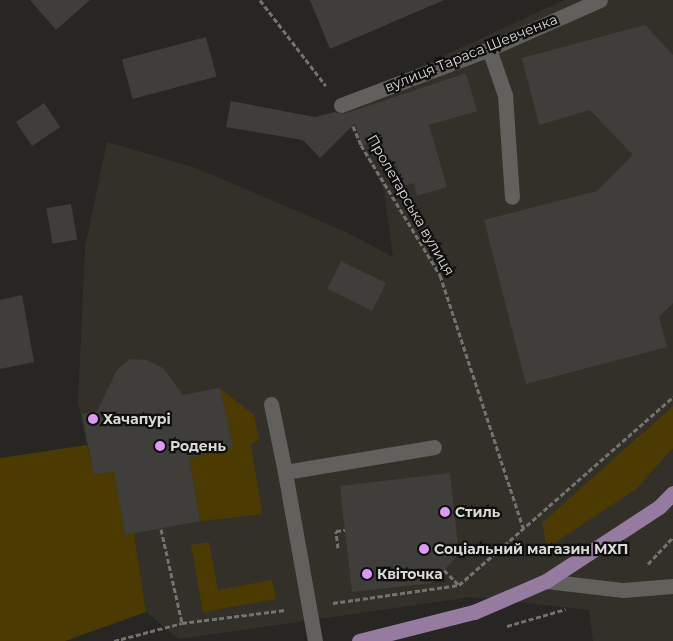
<!DOCTYPE html>
<meta charset="utf-8">
<style>
body{margin:0}
#map{position:relative;width:673px;height:641px;overflow:hidden;background:#272623;font-family:Montserrat,sans-serif}
div>[style]{position:absolute}
.built>*{inset:0;background:#333029}
.green>*{inset:0;background:#4c3b00}
.building>*{inset:0;background:#3f3e3b;transform-origin:0 0}
.path>*{height:3px;margin-top:-1.5px;transform-origin:0;background:repeating-linear-gradient(90deg,#737270 0 5px,transparent 0 7.5px)}
.lane>*{height:15px;margin:-7.5px;padding:0 7.5px;transform-origin:7.5px;border-radius:7.5px;background:#61605d}
.street>*{height:15px;margin:-7.5px;padding:0 7.5px;transform-origin:7.5px;border-radius:7.5px;background:#61605d}
.primary>*{height:15px;margin:-7.5px;padding:0 7.5px;transform-origin:7.5px;border-radius:7.5px;background:#967ba0}
.dots>*{width:14px;height:14px;translate:-50% -50%;box-sizing:border-box;border:2px solid #0f0f0e;border-radius:50%}
span{translate:-50% -50%;white-space:nowrap;text-align:center;line-height:1.15;-webkit-text-stroke:4.5px #0f0f0e;paint-order:stroke}
.street-label{font-size:14px;color:#d9d8d6}
.poi-label{font-size:14px;color:#d9d8d6;font-weight:700}
.left{translate:0 -50%;text-align:left}
</style>
<div id="map">
<div class="built">
<i style="clip-path:polygon(564px 0,673px 0,673px 641px,593px 641px,589px 610px,471px 597px,179px 639px,146px 612px,134px 534px,125px 535px,93px 475px,78px 402px,85px 247px,107px 142px,196px 168px,346px 232px,393px 257px,384px 190px,338px 105px)"></i>
</div>
<div class="green">
<i style="clip-path:polygon(220px 388px,254px 415px,259px 439px,251px 445px,262px 514px,200px 521px,189px 458px,233px 447px)"></i>
<i style="clip-path:polygon(673px 406px,673px 448px,636px 489px,547px 548px,542px 523px)"></i>
<i style="clip-path:polygon(87px 445px,94px 475px,114px 471px,125px 535px,134px 533px,146px 612px,65px 641px,0 641px,0 458px)"></i>
<i style="clip-path:polygon(209px 542px,218px 590px,272px 580px,276px 599px,203px 612px,191px 545px)"></i>
</div>
<div class="building">
<i style="clip-path:polygon(30px 0,90px 0,56px 30px)"></i>
<i style="clip-path:polygon(310px 0,444px 0,330px 49px)"></i>
<i style="clip-path:polygon(645px 25px,673px 55px,673px 303px,659px 317px,667px 347px,526px 384px,484px 220px,597px 191px,633px 155px,590px 110px,539px 125px,522px 58px)"></i>
<i style="left:206px;top:37px;width:41px;height:87px;rotate:75deg"></i>
<i style="clip-path:polygon(466px 73px,477px 111px,429px 125px,447px 187px,417px 196px,414px 183px,402px 186px,397px 165px,381px 170px,373px 142px,362px 146px,355px 123px,320px 158px,303px 140px,226px 127px,231px 101px,315px 117px,335px 112px,344px 114px)"></i>
<i style="left:44px;top:103px;width:29px;height:34px;rotate:56deg"></i>
<i style="left:71px;top:204px;width:36px;height:25px;rotate:80deg"></i>
<i style="left:341px;top:261px;width:50px;height:31px;rotate:26deg"></i>
<i style="clip-path:polygon(22px 295px,34px 362px,0 369px,0 300px)"></i>
<i style="clip-path:polygon(130px 359px,147px 360px,163px 368px,183px 395px,220px 388px,233px 447px,189px 458px,200px 521px,125px 535px,114px 471px,94px 475px,82px 414px,97px 411px,117px 370px)"></i>
<i style="clip-path:polygon(450px 473px,459px 554px,432px 583px,352px 592px,340px 486px)"></i>
</div>
<div class="path">
<i style="left:260px;top:0;width:108px;rotate:52.5deg"></i>
<i style="left:353px;top:126px;width:21px;rotate:67deg"></i>
<i style="left:361px;top:145px;width:152px;rotate:58.7deg"></i>
<i style="left:440px;top:275px;width:268px;rotate:71.8deg"></i>
<i style="left:161px;top:529px;width:96px;rotate:77.4deg"></i>
<i style="left:338px;top:548px;width:17px;rotate:-97deg"></i>
<i style="left:336px;top:531px;width:9px;rotate:-6deg"></i>
<i style="left:648px;top:564px;width:37px;rotate:-47deg"></i>
<i style="left:444px;top:570px;width:21px;rotate:45deg"></i>
<i style="left:333px;top:603px;width:127px;rotate:-8.1deg"></i>
<i style="left:459px;top:585px;width:285px;rotate:-41.3deg"></i>
<i style="left:507px;top:626px;width:61px;rotate:-16.1deg"></i>
<i style="left:114px;top:641px;width:70px;rotate:-14.8deg"></i>
<i style="left:182px;top:623px;width:104px;rotate:-7.2deg"></i>
</div>
<div class="lane">
<i style="left:489px;top:49px;width:49px;rotate:70.8deg"></i>
<i style="left:505px;top:95px;width:102px;rotate:86.1deg"></i>
</div>
<div class="street">
<i style="left:341px;top:105px;width:158px;rotate:-20.7deg"></i>
<i style="left:489px;top:49px;width:121px;rotate:-23.8deg"></i>
<i style="left:271px;top:404px;width:69px;rotate:78.4deg"></i>
<i style="left:546px;top:581px;width:78px;rotate:6.7deg"></i>
<i style="left:623px;top:590px;width:50px;rotate:-4.6deg"></i>
<i style="left:315px;top:641px;width:172px;rotate:-100.1deg"></i>
<i style="left:285px;top:472px;width:151px;rotate:-9.5deg"></i>
</div>
<div class="primary">
<i style="left:359px;top:641px;width:119px;rotate:-14.2deg"></i>
<i style="left:474px;top:612px;width:78px;rotate:-23.3deg"></i>
<i style="left:546px;top:581px;width:135px;rotate:-33.2deg"></i>
<i style="left:659px;top:507px;width:20px;rotate:-45deg"></i>
</div>
<div class="dots">
<i style="left:93px;top:419px;background:#da9af6"></i>
<i style="left:160px;top:446px;background:#da9af6"></i>
<i style="left:445px;top:512px;background:#da9af6"></i>
<i style="left:424px;top:549px;background:#da9af6"></i>
<i style="left:367px;top:574px;background:#da9af6"></i>
</div>
<div class="street-label">
<span style="left:471px;top:53px;rotate:-22deg">вулиця Тараса Шевченка</span>
<span style="left:411px;top:205px;rotate:60deg">Пролетарська вулиця</span>
</div>
<div class="poi-label">
<span class="left" style="left:103px;top:419px">Хачапурі</span>
<span class="left" style="left:170px;top:446px">Родень</span>
<span class="left" style="left:455px;top:512px">Стиль</span>
<span class="left" style="left:434px;top:549px">Соціальний магазин МХП</span>
<span class="left" style="left:377px;top:574px">Квіточка</span>
</div>
</div>
